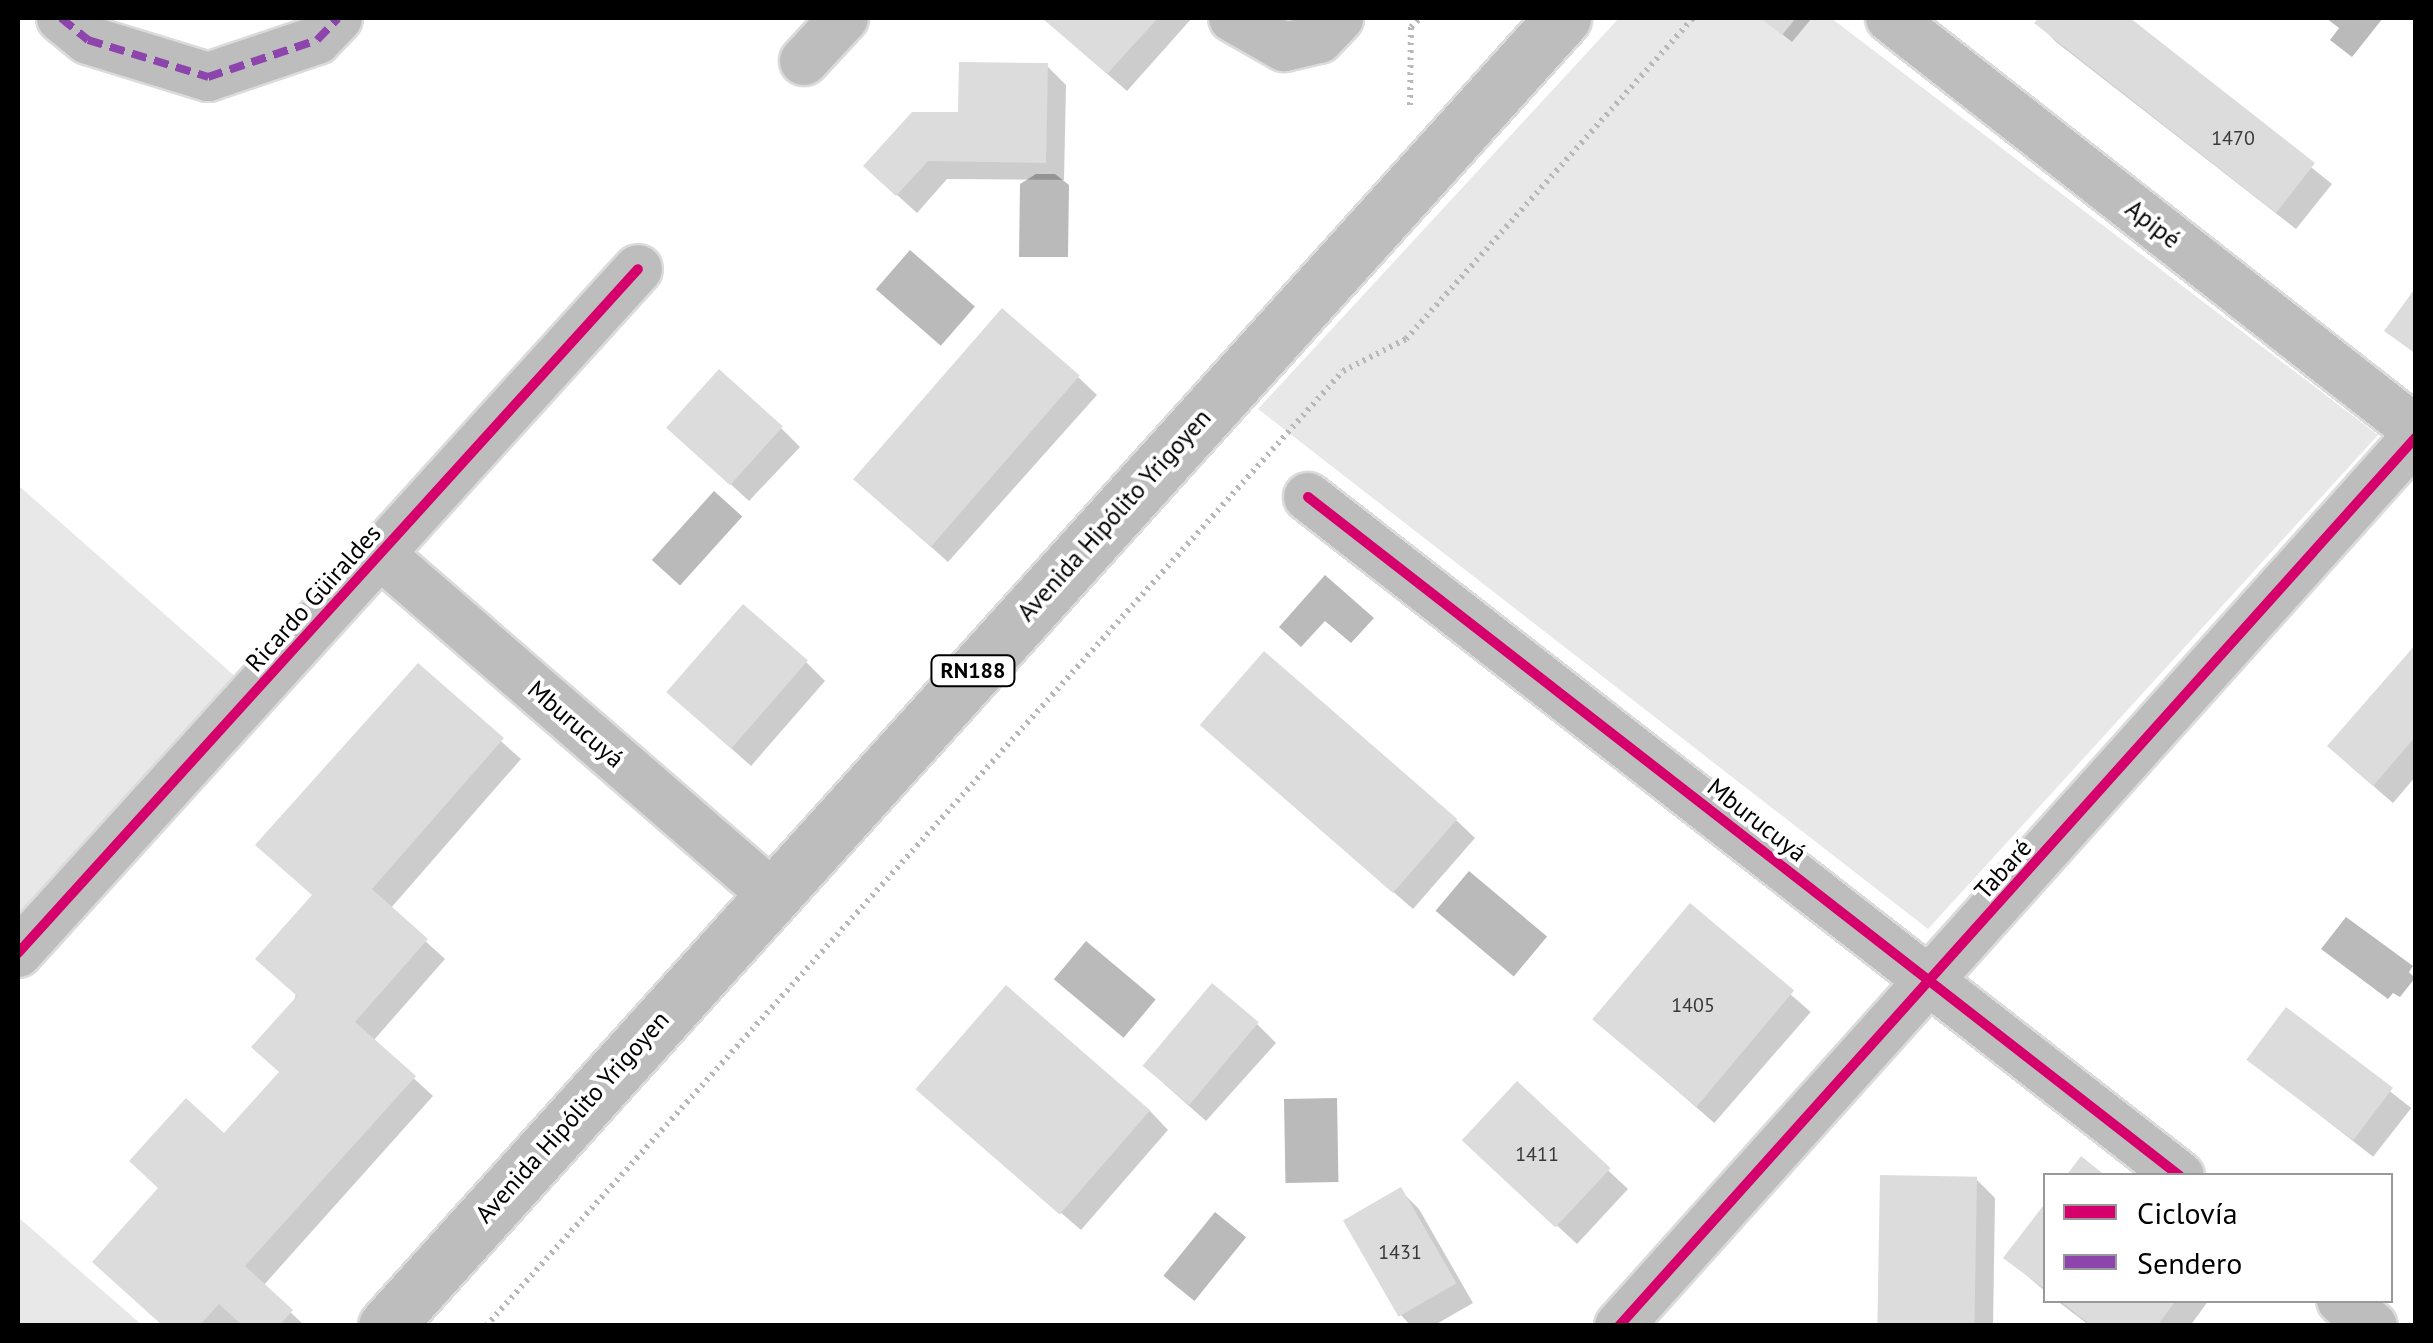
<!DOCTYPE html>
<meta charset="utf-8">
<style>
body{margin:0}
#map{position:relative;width:2433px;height:1343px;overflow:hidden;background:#fff;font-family:"PT Sans",sans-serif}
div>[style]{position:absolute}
.green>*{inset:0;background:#e8e8e8}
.water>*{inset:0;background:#bababa;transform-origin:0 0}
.shadow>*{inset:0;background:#0003;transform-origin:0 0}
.building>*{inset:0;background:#dcdcdc;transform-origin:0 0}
.path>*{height:6px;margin-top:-3px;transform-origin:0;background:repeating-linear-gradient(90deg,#b8b8b8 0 2.5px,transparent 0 7.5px)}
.roads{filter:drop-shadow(2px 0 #dbdbdb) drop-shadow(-2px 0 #dbdbdb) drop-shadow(0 2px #dbdbdb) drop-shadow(0 -2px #dbdbdb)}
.minor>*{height:48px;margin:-24px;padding:0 24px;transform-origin:24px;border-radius:24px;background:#bdbdbd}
.primary>*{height:55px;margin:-27.5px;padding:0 27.5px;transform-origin:27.5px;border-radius:27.5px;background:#bdbdbd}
.quiet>*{height:8px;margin-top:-4px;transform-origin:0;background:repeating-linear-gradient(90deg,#8e44ad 0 15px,transparent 0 23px)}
.cycleway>*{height:10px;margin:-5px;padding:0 5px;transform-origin:5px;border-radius:5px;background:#d6006c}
span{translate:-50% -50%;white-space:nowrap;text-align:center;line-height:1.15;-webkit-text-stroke:8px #fff;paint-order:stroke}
.number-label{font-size:20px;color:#373737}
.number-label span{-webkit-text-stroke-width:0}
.shield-label span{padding:2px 8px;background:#fff;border:2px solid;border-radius:8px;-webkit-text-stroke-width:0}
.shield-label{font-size:22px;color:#000;font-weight:700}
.street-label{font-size:25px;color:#000}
.frame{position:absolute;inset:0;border:20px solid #000;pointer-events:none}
.legend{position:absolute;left:2043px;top:1173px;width:350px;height:130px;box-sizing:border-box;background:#fff;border:2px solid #999;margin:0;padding:12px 18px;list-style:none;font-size:30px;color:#000}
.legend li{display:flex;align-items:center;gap:20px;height:50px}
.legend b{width:50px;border:2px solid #999}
</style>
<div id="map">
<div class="green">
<i style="clip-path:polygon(1619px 18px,1831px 18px,2378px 435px,1928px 929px,1258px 409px)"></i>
<i style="clip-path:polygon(18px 485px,254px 693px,18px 953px)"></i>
<i style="clip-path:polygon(18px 1217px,142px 1325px,18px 1325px)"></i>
</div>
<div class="water">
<i style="clip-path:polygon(2326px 18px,2383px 18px,2352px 57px,2330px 40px,2339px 28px)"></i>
<i style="clip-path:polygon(1036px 174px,1055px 174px,1069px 185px,1068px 257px,1019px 257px,1020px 184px)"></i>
<i style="left:910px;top:250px;width:86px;height:52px;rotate:41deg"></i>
<i style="left:714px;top:491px;width:38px;height:93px;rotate:42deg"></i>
<i style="clip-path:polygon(1325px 575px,1374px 618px,1351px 643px,1325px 621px,1301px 647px,1279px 627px)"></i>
<i style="left:1469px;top:871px;width:102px;height:52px;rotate:40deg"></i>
<i style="clip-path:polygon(2346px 917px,2413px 966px,2409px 972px,2415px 978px,2400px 997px,2393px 993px,2388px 999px,2321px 949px)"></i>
<i style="left:1086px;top:941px;width:91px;height:50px;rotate:40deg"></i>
<i style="left:1337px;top:1098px;width:84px;height:53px;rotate:89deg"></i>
<i style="left:1215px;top:1212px;width:40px;height:82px;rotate:39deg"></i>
</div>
<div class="shadow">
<i style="clip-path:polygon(1043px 18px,1192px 18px,1127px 91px)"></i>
<i style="clip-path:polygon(1762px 18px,1812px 18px,1792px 42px)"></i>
<i style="clip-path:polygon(2042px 18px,2125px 18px,2332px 184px,2296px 229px,2056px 42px,2038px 23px)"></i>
<i style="clip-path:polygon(1047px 66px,1066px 85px,1064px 180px,947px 179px,917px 213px,885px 184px,960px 114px)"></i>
<i style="clip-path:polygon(1078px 377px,1097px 395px,948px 562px,874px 496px)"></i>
<i style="clip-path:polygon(781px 428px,800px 447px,749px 501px,687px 444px)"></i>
<i style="clip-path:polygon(2416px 648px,2416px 776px,2393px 803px,2349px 765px)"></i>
<i style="clip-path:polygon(806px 662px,825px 681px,751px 766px,688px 710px)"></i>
<i style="clip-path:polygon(418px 667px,521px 759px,390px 909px,445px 959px,373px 1041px,433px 1096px,263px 1286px,305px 1326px,164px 1326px,161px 1189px,224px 1136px,281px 1073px,314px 896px)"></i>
<i style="clip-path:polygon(1222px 743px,1456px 820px,1475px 838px,1413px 909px)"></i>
<i style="left:1690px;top:907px;width:160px;height:147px;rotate:41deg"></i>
<i style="left:2286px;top:1010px;width:159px;height:62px;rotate:38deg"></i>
<i style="clip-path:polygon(1257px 1024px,1276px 1043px,1206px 1121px,1163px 1083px)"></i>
<i style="clip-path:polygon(1517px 1085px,1628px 1189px,1577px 1244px,1484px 1158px)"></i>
<i style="clip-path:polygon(938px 1107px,1150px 1111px,1168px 1130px,1081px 1230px)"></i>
<i style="clip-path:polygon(1976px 1179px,1995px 1198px,1993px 1326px,1881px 1326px)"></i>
<i style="clip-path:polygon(1400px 1190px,1419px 1209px,1473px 1303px,1433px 1326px,1411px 1326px,1400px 1314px)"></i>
<i style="clip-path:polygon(2046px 1206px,2046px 1292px,2006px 1258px)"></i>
<i style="clip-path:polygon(2056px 1300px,2209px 1300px,2190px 1326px,2090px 1326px)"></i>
</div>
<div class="building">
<i style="clip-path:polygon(1042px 18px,1158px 18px,1107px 74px)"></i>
<i style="clip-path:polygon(1760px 18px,1796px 18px,1782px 35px)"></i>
<i style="clip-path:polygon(2039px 18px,2130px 18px,2315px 163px,2276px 213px,2034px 23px)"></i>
<i style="clip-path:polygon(959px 62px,1048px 63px,1046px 163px,928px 161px,896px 196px,863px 166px,912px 112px,958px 112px)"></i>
<i style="clip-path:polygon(2416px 287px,2416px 354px,2384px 331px)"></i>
<i style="left:1002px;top:308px;width:103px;height:227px;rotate:41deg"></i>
<i style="left:719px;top:369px;width:86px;height:79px;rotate:42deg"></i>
<i style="left:743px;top:604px;width:86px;height:117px;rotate:41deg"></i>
<i style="clip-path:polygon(2416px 644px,2416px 736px,2373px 786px,2327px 746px)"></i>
<i style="left:1264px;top:651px;width:256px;height:98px;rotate:41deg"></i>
<i style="clip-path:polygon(418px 663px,504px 738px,372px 889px,428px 939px,355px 1022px,416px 1076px,245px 1266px,293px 1310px,279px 1326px,243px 1326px,219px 1304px,199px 1326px,163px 1326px,92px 1262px,158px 1188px,129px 1161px,186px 1098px,224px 1133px,279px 1072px,251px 1047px,297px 996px,255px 959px,312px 895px,255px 845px)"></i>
<i style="left:1690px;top:903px;width:136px;height:152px;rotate:40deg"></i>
<i style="left:1212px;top:983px;width:61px;height:108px;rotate:40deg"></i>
<i style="left:1006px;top:985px;width:191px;height:138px;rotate:41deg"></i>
<i style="left:2286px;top:1007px;width:134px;height:66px;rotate:37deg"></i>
<i style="left:1517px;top:1081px;width:128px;height:81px;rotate:43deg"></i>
<i style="clip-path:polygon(2081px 1156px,2106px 1176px,2066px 1176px)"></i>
<i style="left:1880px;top:1175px;width:97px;height:151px;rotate:1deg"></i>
<i style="left:1401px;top:1187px;width:111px;height:67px;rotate:60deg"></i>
<i style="clip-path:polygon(2046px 1202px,2046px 1290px,2003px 1258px)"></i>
<i style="clip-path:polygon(2059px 1300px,2176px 1300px,2157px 1326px,2092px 1326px)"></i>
</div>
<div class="path">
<i style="left:1410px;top:105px;width:78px;rotate:-89.3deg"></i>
<i style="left:1411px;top:27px;width:13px;rotate:-45deg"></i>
<i style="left:486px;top:1326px;width:1283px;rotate:-48.1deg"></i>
<i style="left:1343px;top:371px;width:71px;rotate:-26.9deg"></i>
<i style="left:1406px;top:339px;width:431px;rotate:-48.2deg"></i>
</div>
<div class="roads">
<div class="minor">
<i style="left:61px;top:18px;width:35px;rotate:39deg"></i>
<i style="left:88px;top:40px;width:126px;rotate:17.1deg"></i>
<i style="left:208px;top:77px;width:115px;rotate:-18.7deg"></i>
<i style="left:317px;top:40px;width:30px;rotate:-46deg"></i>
<i style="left:1233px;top:18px;width:59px;rotate:29.6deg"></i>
<i style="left:1284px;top:47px;width:36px;rotate:-13deg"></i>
<i style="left:1319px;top:39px;width:29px;rotate:-46deg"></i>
<i style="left:1890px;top:18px;width:668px;rotate:38.07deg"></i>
<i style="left:804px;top:61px;width:59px;rotate:-47.1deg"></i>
<i style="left:1308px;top:497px;width:1105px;rotate:37.91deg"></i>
<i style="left:380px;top:554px;width:519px;rotate:40.94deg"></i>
<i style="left:18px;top:953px;width:923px;rotate:-47.81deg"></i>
<i style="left:2341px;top:1300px;width:41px;rotate:39.1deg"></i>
<i style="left:1619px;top:1326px;width:1194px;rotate:-48.12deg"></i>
</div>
<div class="primary">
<i style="left:386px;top:1326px;width:1760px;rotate:-48.02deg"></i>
</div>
</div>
<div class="quiet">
<i style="left:61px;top:18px;width:35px;rotate:39deg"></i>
<i style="left:88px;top:40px;width:126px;rotate:17.1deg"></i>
<i style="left:208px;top:77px;width:115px;rotate:-18.7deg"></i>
<i style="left:317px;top:40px;width:30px;rotate:-46deg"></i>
</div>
<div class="cycleway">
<i style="left:1308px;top:497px;width:1105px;rotate:37.91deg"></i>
<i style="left:18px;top:953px;width:923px;rotate:-47.81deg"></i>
<i style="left:1619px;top:1326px;width:1194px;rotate:-48.12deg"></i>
</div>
<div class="number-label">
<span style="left:2233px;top:138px">1470</span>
<span style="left:1693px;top:1005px">1405</span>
<span style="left:1537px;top:1154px">1411</span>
<span style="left:1400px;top:1252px">1431</span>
</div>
<div class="shield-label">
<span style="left:973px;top:671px">RN188</span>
</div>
<div class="street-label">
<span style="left:2153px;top:224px;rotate:38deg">Apipé</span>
<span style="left:1114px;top:515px;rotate:-48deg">Avenida Hipólito Yrigoyen</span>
<span style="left:313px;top:598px;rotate:-48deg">Ricardo Güiraldes</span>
<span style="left:576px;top:724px;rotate:41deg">Mburucuyá</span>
<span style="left:1757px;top:820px;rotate:38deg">Mburucuyá</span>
<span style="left:2003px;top:869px;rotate:-48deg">Tabaré</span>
<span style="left:572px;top:1117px;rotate:-48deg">Avenida Hipólito Yrigoyen</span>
</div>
<div class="frame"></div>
<ul class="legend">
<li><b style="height:12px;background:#d6006c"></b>Ciclovía</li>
<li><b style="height:12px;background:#8e44ad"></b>Sendero</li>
</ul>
</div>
